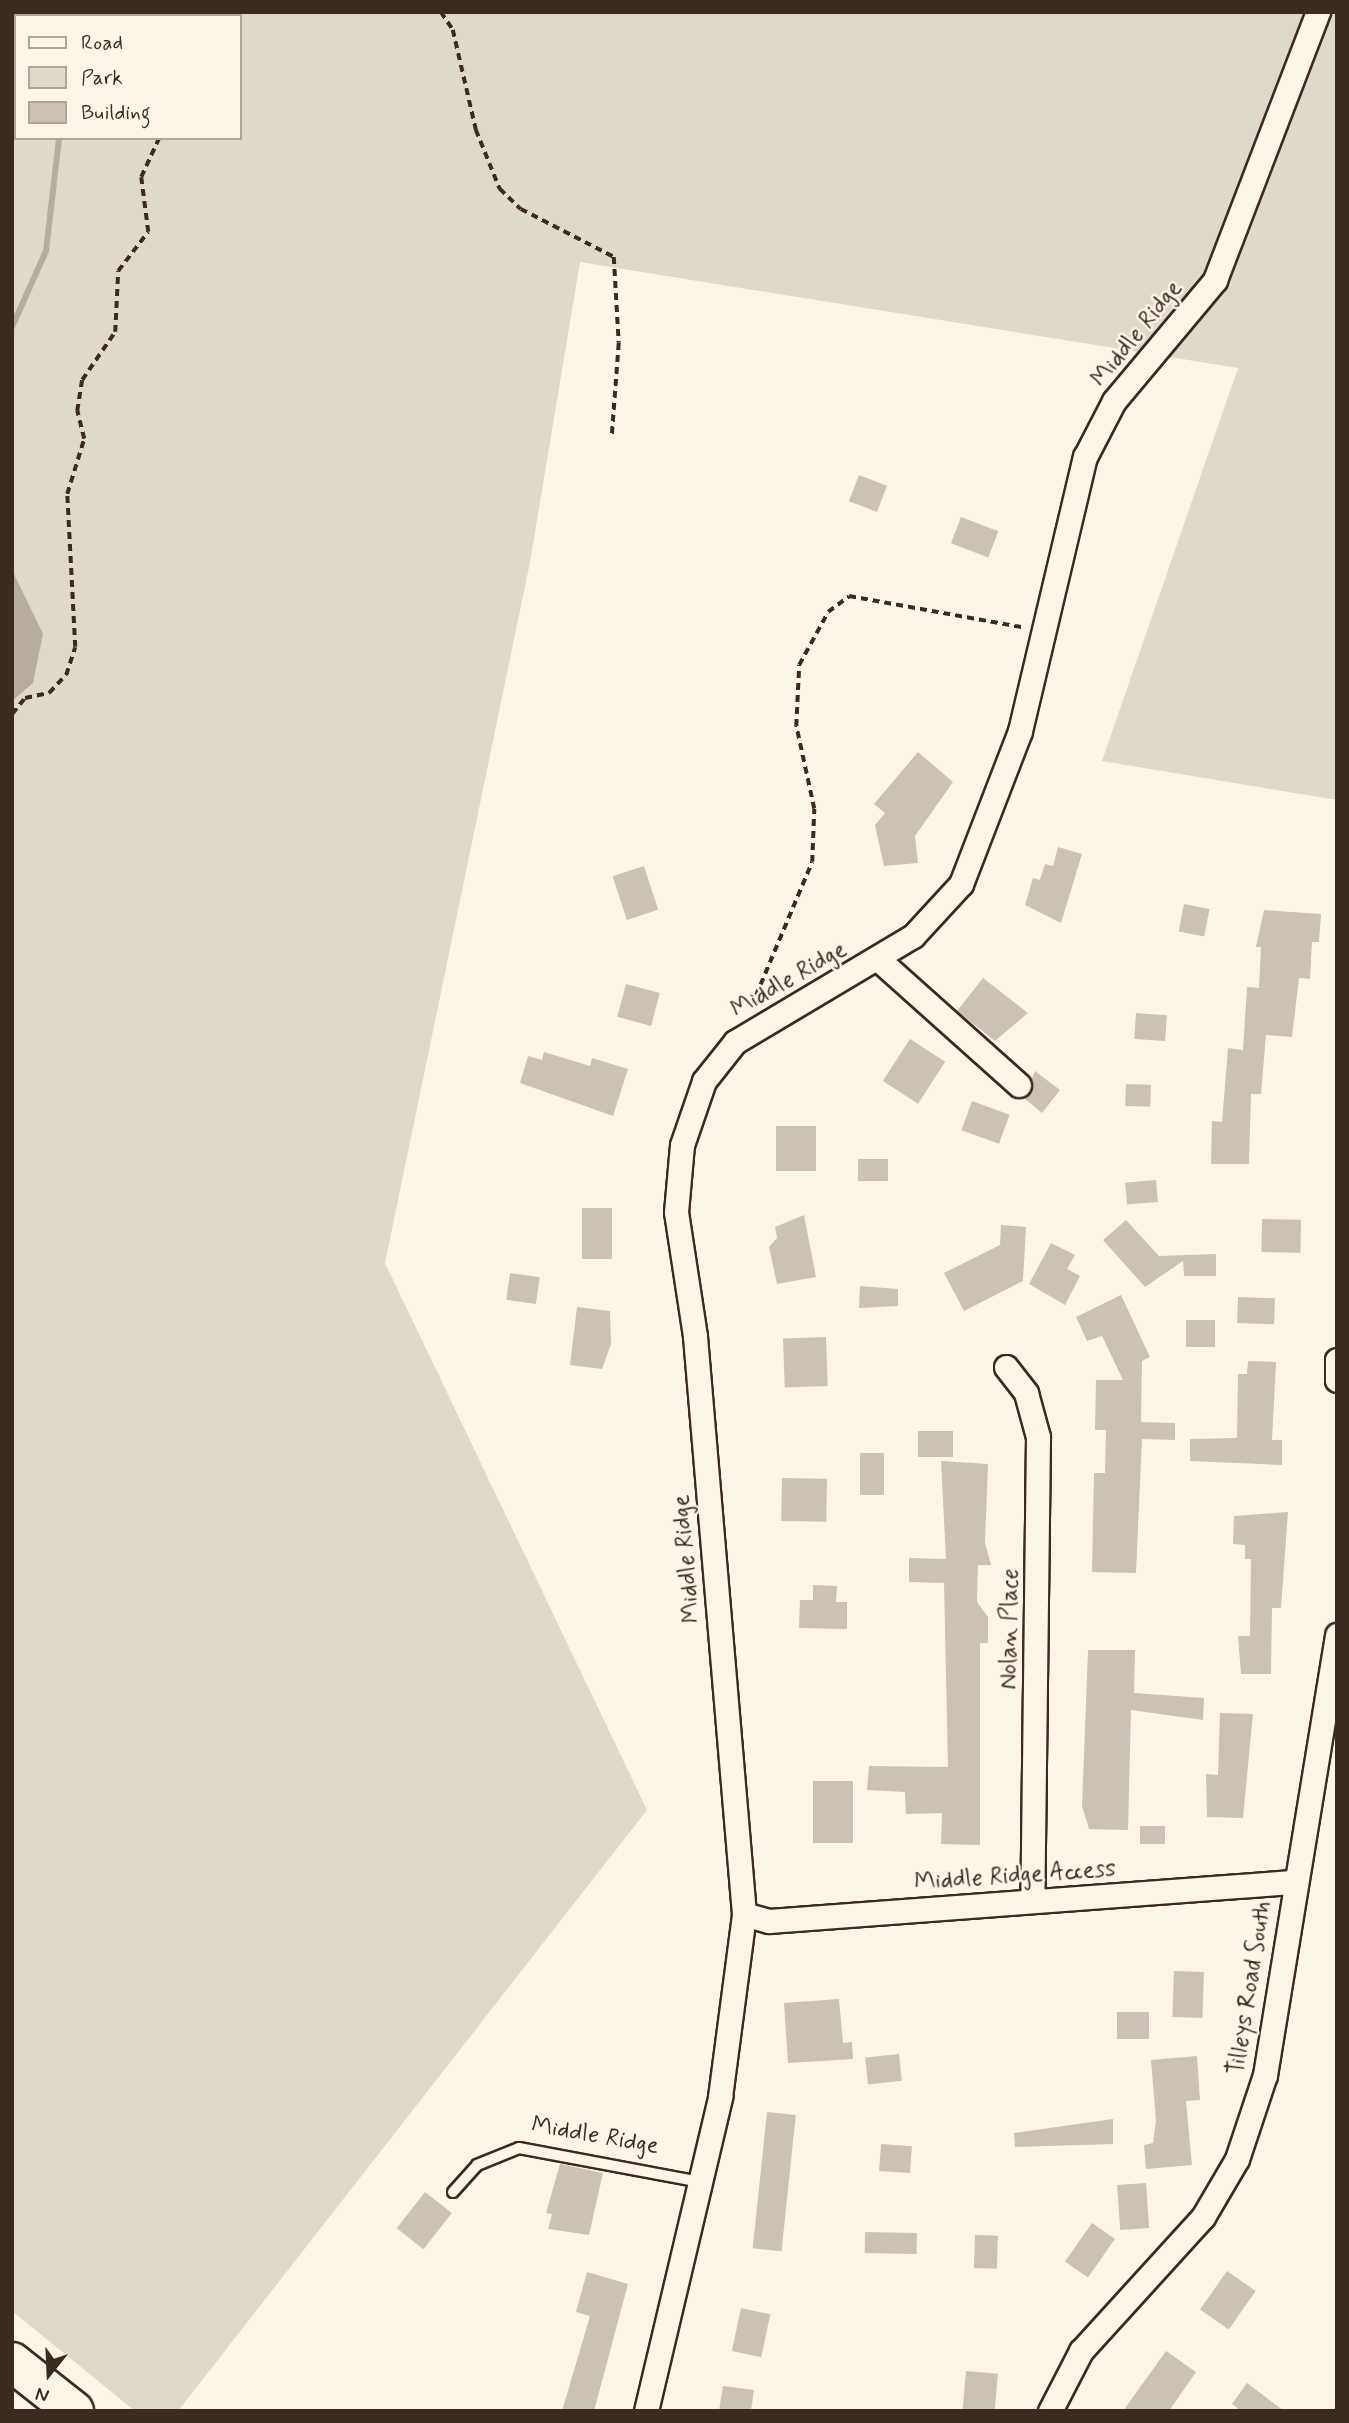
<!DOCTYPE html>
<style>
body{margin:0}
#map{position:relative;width:1349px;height:2423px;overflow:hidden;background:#fcf5e5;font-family:Mynerve,sans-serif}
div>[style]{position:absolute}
.green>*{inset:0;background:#e0d8c8}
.water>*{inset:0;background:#b7ad9e}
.stream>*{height:6px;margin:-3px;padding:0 3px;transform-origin:3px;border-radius:3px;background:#b7ad9e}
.building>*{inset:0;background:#ccc2b3;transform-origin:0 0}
.path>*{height:3.5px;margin-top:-1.75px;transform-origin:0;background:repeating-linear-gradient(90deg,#3b2a1e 0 7px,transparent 0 12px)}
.roads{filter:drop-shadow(2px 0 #3b2a1e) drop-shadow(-2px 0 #3b2a1e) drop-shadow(0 2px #3b2a1e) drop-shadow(0 -2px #3b2a1e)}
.lane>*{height:10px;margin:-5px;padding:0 5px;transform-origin:5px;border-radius:5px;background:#fcf5e5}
.street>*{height:23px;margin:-11.5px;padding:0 11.5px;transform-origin:11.5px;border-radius:11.5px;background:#fcf5e5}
.highway>*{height:38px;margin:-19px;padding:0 19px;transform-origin:19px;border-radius:19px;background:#fcf5e5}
span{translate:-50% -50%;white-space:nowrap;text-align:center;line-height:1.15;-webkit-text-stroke:5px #fcf5e5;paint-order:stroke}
.street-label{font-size:24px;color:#3b2a1e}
.frame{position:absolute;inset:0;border:14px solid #3b2a1e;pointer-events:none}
.legend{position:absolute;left:14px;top:14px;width:228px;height:126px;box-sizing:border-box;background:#fcf5e5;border:2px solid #afa495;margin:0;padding:9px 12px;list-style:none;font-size:21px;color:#3b2a1e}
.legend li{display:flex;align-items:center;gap:14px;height:35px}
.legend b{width:35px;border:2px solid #afa495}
.north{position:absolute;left:14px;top:2339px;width:70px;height:70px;-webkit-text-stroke:5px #fcf5e5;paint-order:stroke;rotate:198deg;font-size:19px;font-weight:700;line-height:28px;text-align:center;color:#3b2a1e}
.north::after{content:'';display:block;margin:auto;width:24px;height:32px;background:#3b2a1e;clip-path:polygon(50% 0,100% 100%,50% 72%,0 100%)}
</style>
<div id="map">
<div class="green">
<i style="clip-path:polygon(19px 12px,1337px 12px,1337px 800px,1102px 761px,1238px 368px,580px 262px,530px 562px,385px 1263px,647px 1810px,178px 2411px,135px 2411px,12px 2311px,12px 38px,16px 24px,16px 138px,240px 138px,240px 16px)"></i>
</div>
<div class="water">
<i style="clip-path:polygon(12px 570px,43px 634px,33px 683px,12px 701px)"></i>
</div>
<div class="stream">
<i style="left:73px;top:16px;width:4px;rotate:-90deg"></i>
<i style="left:12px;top:327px;width:83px;rotate:-65.9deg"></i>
<i style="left:46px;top:251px;width:114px;rotate:-83.4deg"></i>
</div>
<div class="building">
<i style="left:859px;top:475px;width:30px;height:28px;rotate:21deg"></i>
<i style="left:961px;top:517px;width:40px;height:28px;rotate:21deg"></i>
<i style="clip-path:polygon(918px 752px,953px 782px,915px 836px,918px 863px,884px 866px,875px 825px,885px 813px,874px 804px)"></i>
<i style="clip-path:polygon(1058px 847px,1082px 854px,1061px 923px,1025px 905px,1033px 878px,1040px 880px,1045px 864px,1053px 866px)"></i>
<i style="left:644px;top:866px;width:46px;height:33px;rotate:72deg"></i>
<i style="left:1184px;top:904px;width:26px;height:28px;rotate:11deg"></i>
<i style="clip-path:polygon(1264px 910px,1321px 914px,1319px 942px,1312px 942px,1310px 979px,1299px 978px,1292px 1037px,1266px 1035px,1261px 1094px,1251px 1094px,1249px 1164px,1211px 1164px,1212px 1121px,1222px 1122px,1228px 1048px,1243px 1050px,1247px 987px,1259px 988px,1261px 947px,1256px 947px)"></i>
<i style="clip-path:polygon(983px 978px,1028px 1013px,995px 1041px,957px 1011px)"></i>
<i style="left:626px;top:984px;width:35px;height:34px;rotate:15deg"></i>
<i style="left:1136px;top:1013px;width:31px;height:26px;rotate:4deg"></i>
<i style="left:910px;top:1039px;width:42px;height:50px;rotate:33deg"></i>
<i style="clip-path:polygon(544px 1052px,590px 1066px,592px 1058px,628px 1069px,613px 1116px,520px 1083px,528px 1056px,542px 1060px)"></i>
<i style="clip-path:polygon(1035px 1071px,1060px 1090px,1042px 1113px,1024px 1098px)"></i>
<i style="left:1126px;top:1084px;width:25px;height:22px;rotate:2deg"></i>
<i style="left:972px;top:1101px;width:40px;height:31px;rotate:20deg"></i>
<i style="left:776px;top:1126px;width:40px;height:45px"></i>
<i style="left:858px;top:1159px;width:30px;height:22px"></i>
<i style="left:1156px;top:1180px;width:22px;height:31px;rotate:85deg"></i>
<i style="left:582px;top:1208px;width:30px;height:51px"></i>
<i style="clip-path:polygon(804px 1215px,816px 1277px,777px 1284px,769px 1247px,777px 1238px,775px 1227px)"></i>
<i style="left:1262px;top:1219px;width:39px;height:33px;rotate:1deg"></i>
<i style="clip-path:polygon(1126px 1220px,1159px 1256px,1216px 1254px,1216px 1276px,1184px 1276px,1183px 1261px,1145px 1287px,1103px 1240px)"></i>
<i style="clip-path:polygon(1001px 1225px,1026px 1227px,1023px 1281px,964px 1311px,944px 1273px,1000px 1245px)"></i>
<i style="clip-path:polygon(1051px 1243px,1075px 1255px,1067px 1269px,1080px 1276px,1065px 1305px,1029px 1284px)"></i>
<i style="left:510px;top:1273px;width:30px;height:27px;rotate:8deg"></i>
<i style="clip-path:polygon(860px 1286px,898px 1289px,898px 1306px,859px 1308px)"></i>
<i style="clip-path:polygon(1121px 1295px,1150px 1357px,1142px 1361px,1141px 1422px,1175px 1423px,1175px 1440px,1142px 1439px,1136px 1573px,1092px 1572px,1094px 1473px,1105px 1473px,1106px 1430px,1095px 1430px,1096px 1380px,1123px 1380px,1102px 1336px,1087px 1341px,1076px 1317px)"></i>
<i style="left:1238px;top:1297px;width:37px;height:26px;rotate:2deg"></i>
<i style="clip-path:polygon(577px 1307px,610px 1311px,611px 1344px,602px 1369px,570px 1365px)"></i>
<i style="left:1186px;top:1320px;width:29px;height:27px"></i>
<i style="left:826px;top:1337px;width:49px;height:43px;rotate:88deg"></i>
<i style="clip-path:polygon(1248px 1361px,1276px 1362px,1272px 1440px,1282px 1440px,1282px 1465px,1190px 1461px,1190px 1439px,1237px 1438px,1238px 1374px,1247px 1374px)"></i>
<i style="left:918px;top:1431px;width:35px;height:26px"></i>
<i style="left:860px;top:1453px;width:24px;height:42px"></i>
<i style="clip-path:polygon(941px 1461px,988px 1464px,985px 1543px,991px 1565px,978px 1565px,977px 1602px,988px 1617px,988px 1643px,980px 1643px,980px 1845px,941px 1844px,942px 1813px,906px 1814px,905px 1792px,867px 1790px,869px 1766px,948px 1767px,944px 1583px,909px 1582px,909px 1558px,946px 1559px)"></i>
<i style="left:782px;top:1478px;width:45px;height:43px;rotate:1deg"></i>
<i style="clip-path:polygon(1288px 1512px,1281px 1608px,1272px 1608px,1271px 1674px,1241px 1674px,1238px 1636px,1250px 1636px,1251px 1559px,1245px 1559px,1245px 1545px,1233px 1544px,1234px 1516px)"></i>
<i style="clip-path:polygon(813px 1585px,837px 1586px,836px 1602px,847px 1602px,847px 1629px,799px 1628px,800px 1600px,813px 1600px)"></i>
<i style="clip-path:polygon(1088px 1650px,1135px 1650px,1134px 1693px,1204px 1698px,1203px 1720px,1131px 1710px,1128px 1830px,1089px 1829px,1082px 1806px)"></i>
<i style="clip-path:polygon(1220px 1713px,1253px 1714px,1243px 1818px,1207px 1817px,1206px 1774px,1218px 1775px)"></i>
<i style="left:813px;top:1781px;width:40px;height:62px"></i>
<i style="left:1140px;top:1826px;width:25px;height:18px"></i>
<i style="left:1174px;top:1971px;width:30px;height:46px;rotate:2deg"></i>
<i style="clip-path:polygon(839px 1999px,843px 2043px,852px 2042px,853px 2059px,788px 2063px,784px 2003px)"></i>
<i style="left:1117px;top:2012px;width:32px;height:27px"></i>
<i style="left:899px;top:2054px;width:27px;height:34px;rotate:84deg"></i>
<i style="clip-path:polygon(1197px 2056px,1200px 2100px,1186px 2101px,1192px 2165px,1146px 2169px,1144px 2145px,1153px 2143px,1156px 2121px,1151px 2060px)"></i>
<i style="left:767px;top:2112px;width:29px;height:137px;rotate:6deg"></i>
<i style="clip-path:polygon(1113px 2119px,1113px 2144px,1015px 2147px,1014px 2133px)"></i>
<i style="left:881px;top:2144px;width:31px;height:27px;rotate:4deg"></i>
<i style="clip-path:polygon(560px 2164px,603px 2173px,589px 2235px,548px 2229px,552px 2214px,546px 2213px)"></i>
<i style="left:1146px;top:2183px;width:45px;height:29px;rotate:86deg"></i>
<i style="left:425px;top:2192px;width:34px;height:46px;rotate:38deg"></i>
<i style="left:1092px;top:2223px;width:28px;height:47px;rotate:35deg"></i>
<i style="left:865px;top:2232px;width:52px;height:21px;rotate:1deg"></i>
<i style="left:975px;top:2235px;width:23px;height:33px;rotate:2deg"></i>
<i style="left:1227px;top:2271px;width:35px;height:47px;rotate:35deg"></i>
<i style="clip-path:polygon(587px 2272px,628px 2284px,594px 2411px,562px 2411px,590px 2316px,576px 2312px)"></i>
<i style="left:741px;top:2308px;width:30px;height:44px;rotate:12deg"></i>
<i style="clip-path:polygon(1166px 2351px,1196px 2372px,1169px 2411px,1123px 2411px)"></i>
<i style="left:966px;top:2371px;width:32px;height:40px;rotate:5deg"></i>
<i style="clip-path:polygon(1247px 2383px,1284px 2411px,1241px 2411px,1232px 2404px)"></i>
<i style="clip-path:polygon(723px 2386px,754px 2390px,751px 2411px,719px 2411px)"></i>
</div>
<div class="path">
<i style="left:441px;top:12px;width:22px;rotate:56deg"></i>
<i style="left:453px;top:30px;width:103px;rotate:77deg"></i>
<i style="left:476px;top:130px;width:64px;rotate:67.9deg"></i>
<i style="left:500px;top:189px;width:29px;rotate:44deg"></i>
<i style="left:521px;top:209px;width:105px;rotate:27.3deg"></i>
<i style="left:614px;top:257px;width:86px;rotate:86.7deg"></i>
<i style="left:619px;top:343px;width:94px;rotate:94.3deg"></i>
<i style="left:191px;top:16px;width:4px;rotate:-63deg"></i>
<i style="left:12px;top:714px;width:21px;rotate:-51deg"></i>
<i style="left:25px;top:698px;width:25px;rotate:-12deg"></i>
<i style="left:49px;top:693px;width:25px;rotate:-47deg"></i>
<i style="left:66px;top:675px;width:29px;rotate:-72deg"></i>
<i style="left:75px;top:647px;width:153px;rotate:-93deg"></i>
<i style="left:67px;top:494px;width:58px;rotate:-72.8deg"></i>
<i style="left:84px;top:439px;width:29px;rotate:-104deg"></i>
<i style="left:77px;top:411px;width:31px;rotate:-81deg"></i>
<i style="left:82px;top:380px;width:58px;rotate:-55.5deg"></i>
<i style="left:115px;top:332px;width:61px;rotate:-87.2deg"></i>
<i style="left:118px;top:271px;width:49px;rotate:-52.4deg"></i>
<i style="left:148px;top:232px;width:55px;rotate:-97.3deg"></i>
<i style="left:141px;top:177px;width:43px;rotate:-65.2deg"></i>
<i style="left:751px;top:1007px;width:157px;rotate:-67.2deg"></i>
<i style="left:812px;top:862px;width:53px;rotate:-87.8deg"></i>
<i style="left:814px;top:809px;width:85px;rotate:-102.2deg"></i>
<i style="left:796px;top:726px;width:61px;rotate:-87.2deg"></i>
<i style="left:799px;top:665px;width:60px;rotate:-61.3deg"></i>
<i style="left:828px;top:612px;width:26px;rotate:-37deg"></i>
<i style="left:849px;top:596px;width:175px;rotate:10.2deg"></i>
</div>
<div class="roads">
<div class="lane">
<i style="left:453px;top:2192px;width:36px;rotate:-48deg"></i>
<i style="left:477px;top:2165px;width:45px;rotate:-22deg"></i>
<i style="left:519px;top:2148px;width:184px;rotate:10.6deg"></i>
</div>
<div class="street">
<i style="left:878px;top:959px;width:189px;rotate:41.8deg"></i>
<i style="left:1337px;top:1360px;width:20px;rotate:90deg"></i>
<i style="left:1006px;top:1367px;width:33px;rotate:52deg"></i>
<i style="left:1026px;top:1393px;width:46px;rotate:74.7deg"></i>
<i style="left:1038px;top:1437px;width:463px;rotate:90.7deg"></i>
<i style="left:744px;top:1914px;width:26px;rotate:16deg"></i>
<i style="left:769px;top:1921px;width:524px;rotate:-4.26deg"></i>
<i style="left:646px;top:2411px;width:323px;rotate:-76.7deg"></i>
<i style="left:720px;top:2097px;width:185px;rotate:-82.5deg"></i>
<i style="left:744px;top:1914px;width:580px;rotate:-94.85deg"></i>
<i style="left:695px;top:1336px;width:125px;rotate:-98.7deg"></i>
<i style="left:676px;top:1212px;width:67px;rotate:-84.9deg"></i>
<i style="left:682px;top:1145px;width:68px;rotate:-71deg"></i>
<i style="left:704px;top:1081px;width:50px;rotate:-51.5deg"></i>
<i style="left:735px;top:1042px;width:207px;rotate:-30.8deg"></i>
<i style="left:913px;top:936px;width:71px;rotate:-47.3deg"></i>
<i style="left:961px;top:884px;width:164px;rotate:-68.9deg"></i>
<i style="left:1020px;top:731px;width:282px;rotate:-76.7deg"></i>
<i style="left:1085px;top:457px;width:63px;rotate:-62.6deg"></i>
<i style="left:1114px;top:401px;width:158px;rotate:-50.1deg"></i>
<i style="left:1215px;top:280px;width:287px;rotate:-69deg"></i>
<i style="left:1050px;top:2411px;width:68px;rotate:-62.7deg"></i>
<i style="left:1081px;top:2351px;width:181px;rotate:-47.7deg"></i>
<i style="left:1203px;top:2217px;width:67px;rotate:-59.6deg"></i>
<i style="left:1237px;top:2159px;width:89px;rotate:-71.6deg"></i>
<i style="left:1265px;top:2075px;width:446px;rotate:-80.7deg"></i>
</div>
<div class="highway">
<i style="left:12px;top:2362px;width:79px;rotate:38.3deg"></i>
</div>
</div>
<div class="street-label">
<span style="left:1137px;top:334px;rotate:-51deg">Middle Ridge</span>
<span style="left:789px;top:980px;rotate:-30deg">Middle Ridge</span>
<span style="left:687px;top:1559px;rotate:-95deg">Middle Ridge</span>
<span style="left:1010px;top:1629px;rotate:-89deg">Nolan Place</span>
<span style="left:1015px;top:1876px;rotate:-4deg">Middle Ridge Access</span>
<span style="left:1250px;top:1988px;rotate:-81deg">Tilleys Road South</span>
<span style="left:595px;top:2136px;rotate:10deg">Middle Ridge</span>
</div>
<div class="frame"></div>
<ul class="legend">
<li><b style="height:9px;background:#fcf5e5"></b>Road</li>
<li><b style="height:19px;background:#e0d8c8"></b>Park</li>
<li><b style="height:19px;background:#ccc2b3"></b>Building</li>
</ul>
<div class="north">N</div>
</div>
